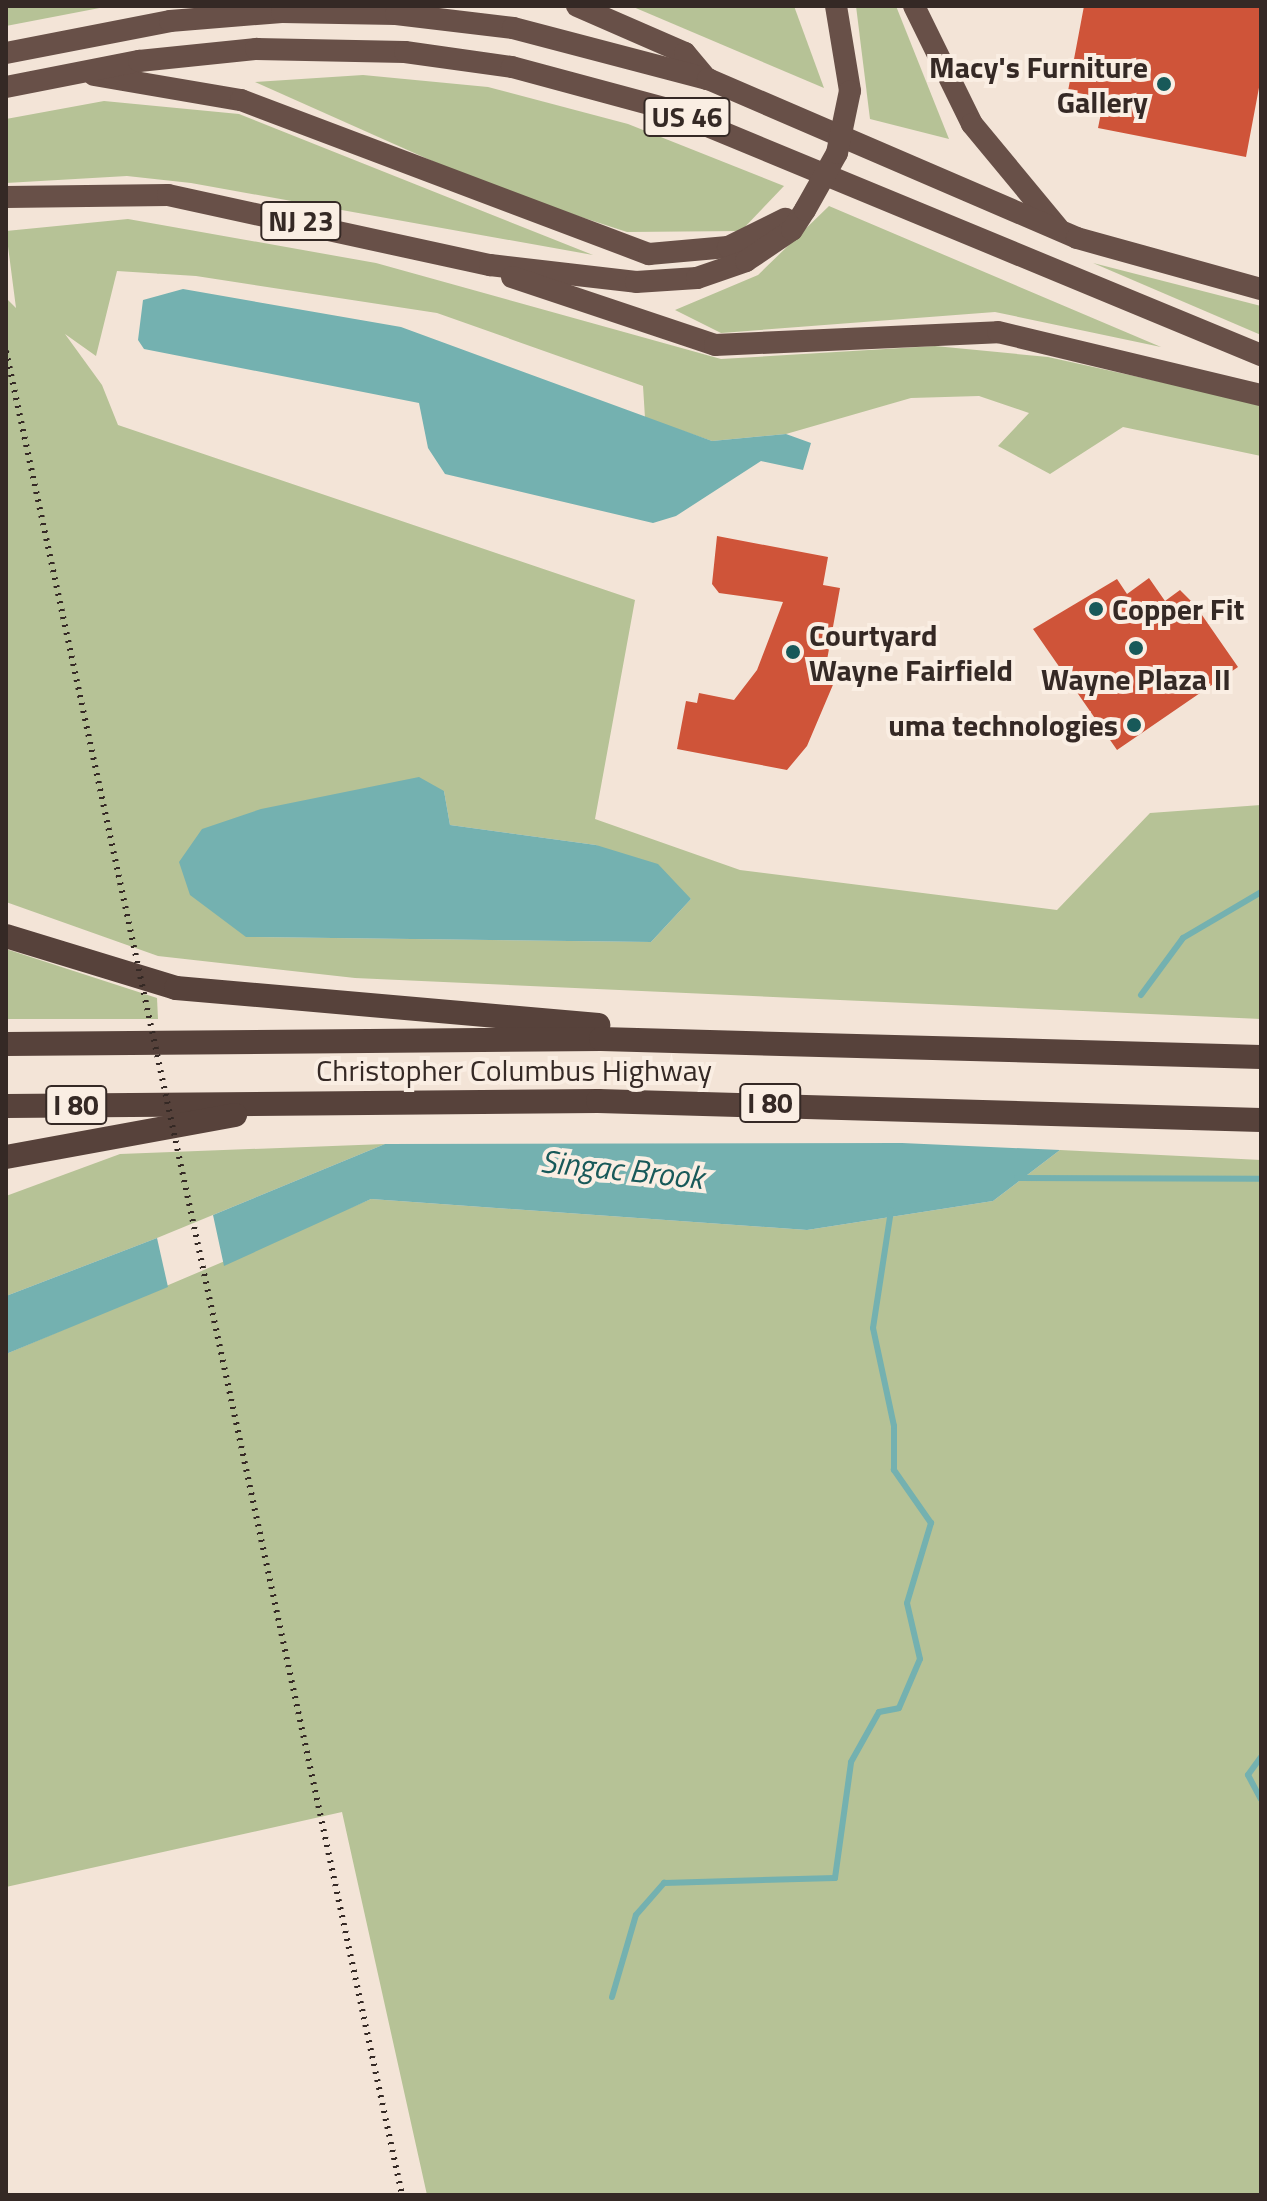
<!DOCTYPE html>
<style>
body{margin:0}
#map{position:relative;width:1267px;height:2201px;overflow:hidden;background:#f3e4d7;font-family:"Titillium Web",sans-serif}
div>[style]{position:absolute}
.green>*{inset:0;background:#b6c296}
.water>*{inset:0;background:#74b1b0}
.stream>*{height:6px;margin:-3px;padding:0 3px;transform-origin:3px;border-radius:3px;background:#74b1b0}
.building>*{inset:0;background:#cf5439}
.trunk>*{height:22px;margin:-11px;padding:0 11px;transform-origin:11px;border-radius:11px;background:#685048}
.motorway>*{height:24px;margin:-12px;padding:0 12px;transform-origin:12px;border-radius:12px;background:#57423b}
.rail>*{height:6px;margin-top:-3px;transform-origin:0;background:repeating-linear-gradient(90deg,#352925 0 2px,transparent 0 8px)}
.trunk-bridge>*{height:22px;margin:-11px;padding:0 11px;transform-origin:11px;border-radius:11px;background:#685048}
.dots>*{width:22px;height:22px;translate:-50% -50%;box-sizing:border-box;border:4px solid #faeee3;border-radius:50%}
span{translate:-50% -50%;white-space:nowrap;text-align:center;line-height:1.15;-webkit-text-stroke:8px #faeee3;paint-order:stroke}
.shield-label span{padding:2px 6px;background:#faeee3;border:2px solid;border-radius:6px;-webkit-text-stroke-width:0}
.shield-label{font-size:28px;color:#352925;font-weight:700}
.poi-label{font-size:30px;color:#352925;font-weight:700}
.right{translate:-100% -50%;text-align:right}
.left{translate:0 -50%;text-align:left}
.street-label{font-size:30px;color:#352925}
.water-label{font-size:32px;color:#185959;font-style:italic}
.frame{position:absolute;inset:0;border:8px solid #352925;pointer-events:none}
</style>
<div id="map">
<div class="green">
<i style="clip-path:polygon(6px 6px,110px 6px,6px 26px)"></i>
<i style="clip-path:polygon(631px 6px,794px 6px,824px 88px)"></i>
<i style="clip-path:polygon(856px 6px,896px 6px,949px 139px,870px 119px)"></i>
<i style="clip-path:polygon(363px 75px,488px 87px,628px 124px,784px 186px,741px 231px,627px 232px,495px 189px,255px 82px)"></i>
<i style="clip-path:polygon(104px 101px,239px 114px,593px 255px,191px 183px,127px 176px,6px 183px,6px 119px)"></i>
<i style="clip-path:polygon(829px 206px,1161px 347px,995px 312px,721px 333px,675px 310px,758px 275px)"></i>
<i style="clip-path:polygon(evenodd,128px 219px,376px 263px,721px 359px,935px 346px,1048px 357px,1261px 404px,1261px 456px,1123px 427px,1050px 474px,998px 446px,1029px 413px,979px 396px,911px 398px,786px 434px,712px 441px,645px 418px,643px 386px,437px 313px,196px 276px,117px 271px,96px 356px,65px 334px,102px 385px,118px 425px,635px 600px,595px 819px,740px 870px,1057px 910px,1150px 813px,1261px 805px,1261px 1019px,355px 978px,158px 956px,6px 902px,6px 298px,16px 308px,6px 231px,128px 219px,444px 791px,450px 825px,596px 845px,691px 899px,651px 942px,247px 937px,444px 791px)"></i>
<i style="clip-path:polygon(1093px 263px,1261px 306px,1261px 335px)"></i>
<i style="clip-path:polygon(6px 949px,157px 998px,158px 1019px,6px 1019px)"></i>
<i style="clip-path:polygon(385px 1144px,157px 1238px,6px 1296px,6px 1196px,120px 1154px)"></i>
<i style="clip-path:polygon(1060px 1150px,1261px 1160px,1261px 2195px,427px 2195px,342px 1812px,6px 1887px,6px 1354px,371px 1199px,807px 1230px,993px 1201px)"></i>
</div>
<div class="water">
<i style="clip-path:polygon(183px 289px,401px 327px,712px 441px,786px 434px,811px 443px,803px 470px,761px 461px,676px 516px,653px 523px,445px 474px,428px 448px,419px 403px,144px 349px,138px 340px,143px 300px)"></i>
<i style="clip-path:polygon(419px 777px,444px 791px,450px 825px,596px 845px,658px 864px,691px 899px,651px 942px,246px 937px,190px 895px,179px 862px,202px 829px,261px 809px)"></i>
<i style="clip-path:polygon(902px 1143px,1060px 1150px,993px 1201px,807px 1230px,371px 1199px,224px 1266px,213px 1215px,385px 1144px)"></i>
<i style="clip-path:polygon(157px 1238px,168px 1287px,6px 1354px,6px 1296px)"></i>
</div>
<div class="stream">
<i style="left:1141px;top:995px;width:71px;rotate:-53.6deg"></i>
<i style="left:1183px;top:938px;width:91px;rotate:-30.5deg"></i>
<i style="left:1017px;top:1178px;width:244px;rotate:0.2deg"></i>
<i style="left:1261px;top:1757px;width:22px;rotate:126deg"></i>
<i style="left:1248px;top:1775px;width:27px;rotate:62deg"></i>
<i style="left:612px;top:1997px;width:85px;rotate:-73.7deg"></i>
<i style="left:636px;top:1915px;width:43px;rotate:-48.8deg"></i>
<i style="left:664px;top:1883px;width:171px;rotate:-1.7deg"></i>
<i style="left:835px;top:1878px;width:117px;rotate:-82.1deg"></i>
<i style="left:851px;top:1762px;width:57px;rotate:-60.8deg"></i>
<i style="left:879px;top:1712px;width:20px;rotate:-11deg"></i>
<i style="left:899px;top:1708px;width:53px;rotate:-66.8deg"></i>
<i style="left:920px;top:1659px;width:57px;rotate:-103.1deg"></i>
<i style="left:907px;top:1603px;width:84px;rotate:-73.3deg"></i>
<i style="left:931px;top:1523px;width:65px;rotate:-124.9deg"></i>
<i style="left:894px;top:1470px;width:44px;rotate:-90deg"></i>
<i style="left:894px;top:1426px;width:100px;rotate:-102.1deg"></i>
<i style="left:873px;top:1328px;width:119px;rotate:-81.3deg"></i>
</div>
<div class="building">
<i style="clip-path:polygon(1084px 6px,1261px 6px,1261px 77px,1246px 157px,1098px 128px,1104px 98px,1068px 91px)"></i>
<i style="clip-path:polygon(717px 536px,828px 557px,823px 585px,840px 588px,827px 660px,837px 661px,835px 680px,807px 746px,787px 770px,677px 749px,686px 701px,697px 703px,699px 693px,734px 700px,757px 670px,783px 602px,719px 593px,712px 584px)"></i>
<i style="clip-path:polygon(1149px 578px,1165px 601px,1180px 590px,1195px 605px,1238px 667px,1117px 750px,1033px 629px,1117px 579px,1127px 594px)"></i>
</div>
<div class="trunk">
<i style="left:577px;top:6px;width:118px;rotate:23.5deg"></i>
<i style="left:685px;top:53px;width:34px;rotate:50deg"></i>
<i style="left:836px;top:6px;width:86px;rotate:80.6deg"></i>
<i style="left:914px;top:6px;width:131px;rotate:63.8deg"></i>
<i style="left:972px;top:124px;width:135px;rotate:50.4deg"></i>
<i style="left:6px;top:53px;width:167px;rotate:-11deg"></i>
<i style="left:170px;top:21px;width:112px;rotate:-4.6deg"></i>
<i style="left:282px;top:12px;width:114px;rotate:1deg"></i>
<i style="left:396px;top:14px;width:118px;rotate:6.8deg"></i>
<i style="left:513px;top:28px;width:202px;rotate:14.7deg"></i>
<i style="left:708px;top:79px;width:402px;rotate:23.3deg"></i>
<i style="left:1077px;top:238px;width:191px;rotate:15.5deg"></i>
<i style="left:94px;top:75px;width:149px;rotate:9.7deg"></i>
<i style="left:241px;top:100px;width:436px;rotate:20.7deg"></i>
<i style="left:649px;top:254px;width:79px;rotate:-5.1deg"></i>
<i style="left:728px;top:247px;width:64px;rotate:-26.2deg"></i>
<i style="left:6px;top:87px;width:136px;rotate:-11.1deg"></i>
<i style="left:139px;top:61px;width:118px;rotate:-5.9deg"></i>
<i style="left:256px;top:49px;width:149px;rotate:1.2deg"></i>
<i style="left:405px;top:52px;width:108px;rotate:8deg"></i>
<i style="left:512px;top:67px;width:157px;rotate:15.1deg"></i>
<i style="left:664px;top:108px;width:646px;rotate:22.48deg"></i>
<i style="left:6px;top:197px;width:162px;rotate:-0.7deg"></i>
<i style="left:168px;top:195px;width:330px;rotate:12.3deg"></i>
<i style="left:490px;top:265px;width:147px;rotate:6.6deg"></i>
<i style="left:636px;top:282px;width:61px;rotate:-3.8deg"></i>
<i style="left:697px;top:278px;width:52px;rotate:-19.1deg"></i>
<i style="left:746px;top:261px;width:55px;rotate:-34deg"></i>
<i style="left:792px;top:230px;width:24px;rotate:-57deg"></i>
<i style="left:512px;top:277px;width:214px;rotate:18.5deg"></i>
<i style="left:715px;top:345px;width:283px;rotate:-2.6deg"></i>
<i style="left:998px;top:332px;width:270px;rotate:13.5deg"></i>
</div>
<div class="motorway">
<i style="left:6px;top:936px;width:178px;rotate:17deg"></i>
<i style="left:176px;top:988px;width:424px;rotate:5deg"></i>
<i style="left:6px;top:1044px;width:595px;rotate:-0.48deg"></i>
<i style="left:601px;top:1039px;width:660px;rotate:1.56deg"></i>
<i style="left:6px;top:1106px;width:592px;rotate:-0.48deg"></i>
<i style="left:598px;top:1101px;width:663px;rotate:1.64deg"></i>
<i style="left:6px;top:1157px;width:233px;rotate:-10.4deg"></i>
</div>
<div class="rail">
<i style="left:6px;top:351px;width:1886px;rotate:77.88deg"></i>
</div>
<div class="trunk-bridge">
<i style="left:805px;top:210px;width:65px;rotate:-60.7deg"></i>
<i style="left:837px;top:153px;width:63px;rotate:-78.2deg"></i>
</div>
<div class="dots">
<i style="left:1164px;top:84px;background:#185959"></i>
<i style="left:1096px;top:609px;background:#185959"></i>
<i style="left:1136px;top:648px;background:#185959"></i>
<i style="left:793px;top:652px;background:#185959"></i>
<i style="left:1134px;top:725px;background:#185959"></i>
</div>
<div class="shield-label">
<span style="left:687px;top:117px">US 46</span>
<span style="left:301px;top:221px">NJ 23</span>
<span style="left:770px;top:1103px">I 80</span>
<span style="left:76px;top:1105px">I 80</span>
</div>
<div class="poi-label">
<span class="right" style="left:1148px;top:84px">Macy's Furniture<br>Gallery</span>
<span class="left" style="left:1112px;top:609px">Copper Fit</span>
<span class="left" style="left:809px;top:652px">Courtyard<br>Wayne Fairfield</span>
<span style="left:1136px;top:679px">Wayne Plaza II</span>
<span class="right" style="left:1118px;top:725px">uma technologies</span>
</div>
<div class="street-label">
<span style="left:514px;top:1070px">Christopher Columbus Highway</span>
</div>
<div class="water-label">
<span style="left:622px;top:1169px;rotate:6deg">Singac Brook</span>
</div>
<div class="frame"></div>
</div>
